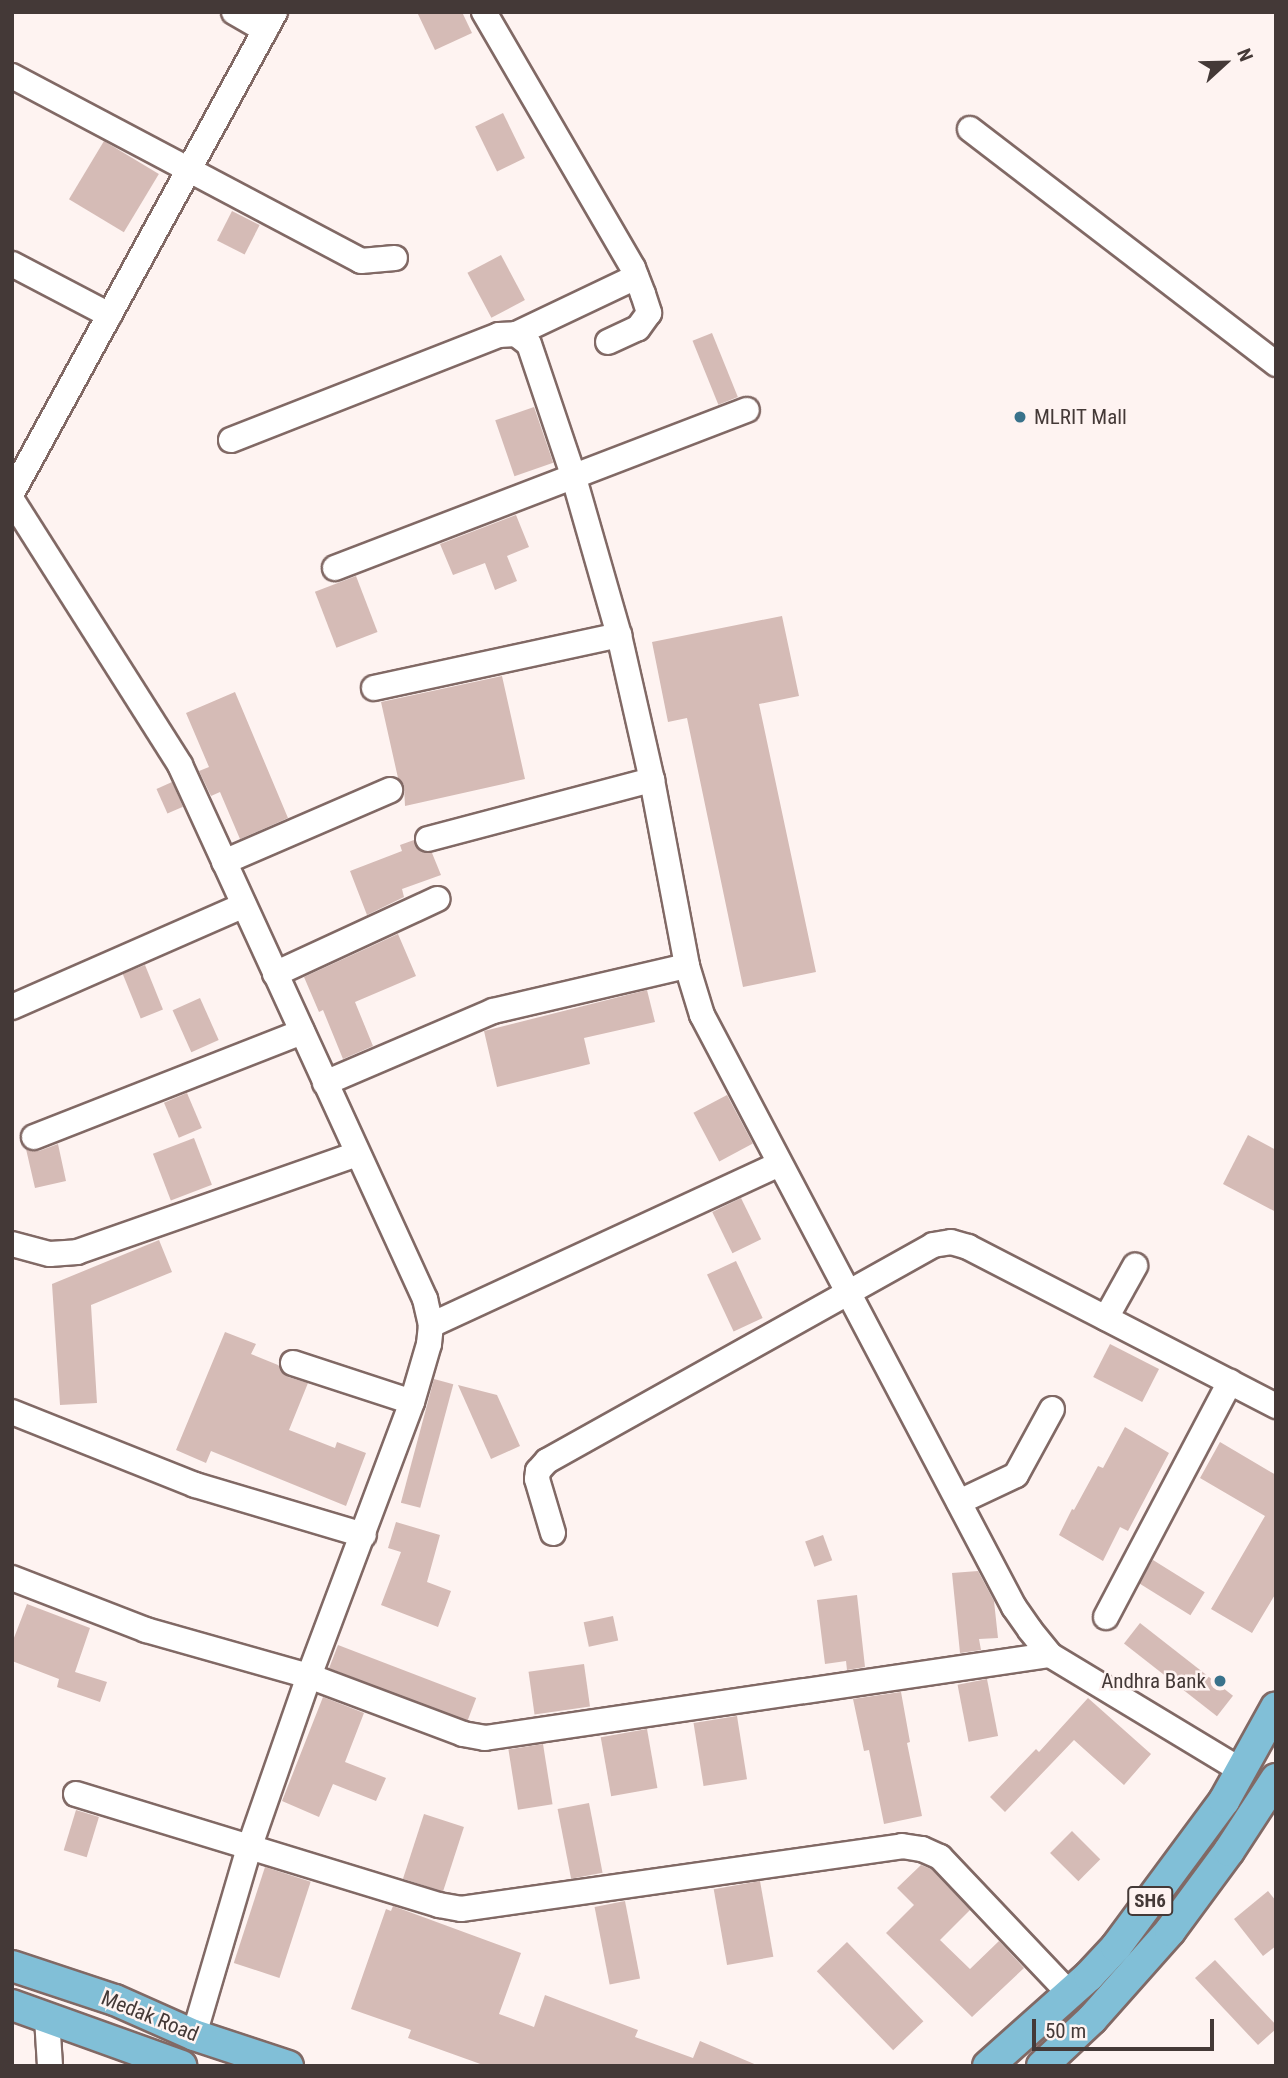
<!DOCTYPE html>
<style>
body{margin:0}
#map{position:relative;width:1288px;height:2078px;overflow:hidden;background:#fef3f1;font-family:"Roboto Condensed",sans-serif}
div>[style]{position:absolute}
.building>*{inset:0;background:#d5bbb6;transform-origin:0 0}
.roads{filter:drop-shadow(2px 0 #816965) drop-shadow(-2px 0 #816965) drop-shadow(0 2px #816965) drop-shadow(0 -2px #816965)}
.minor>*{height:24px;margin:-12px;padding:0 12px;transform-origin:12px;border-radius:12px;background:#fff}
.major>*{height:30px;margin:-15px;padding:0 15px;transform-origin:15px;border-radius:15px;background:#81bfd7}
.dots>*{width:19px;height:19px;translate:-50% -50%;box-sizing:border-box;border:4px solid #fef3f1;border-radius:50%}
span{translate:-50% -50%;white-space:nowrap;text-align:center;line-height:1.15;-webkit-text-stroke:5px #fef3f1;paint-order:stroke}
.shield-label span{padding:2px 5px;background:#fef3f1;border:2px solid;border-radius:5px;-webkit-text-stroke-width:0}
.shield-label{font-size:19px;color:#443937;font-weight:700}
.poi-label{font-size:21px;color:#443937}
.left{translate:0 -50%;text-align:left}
.right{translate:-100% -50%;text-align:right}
.street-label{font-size:21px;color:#443937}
.frame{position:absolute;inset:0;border:14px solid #443937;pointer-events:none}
.north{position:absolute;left:1190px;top:28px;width:70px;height:70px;-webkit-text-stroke:5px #fef3f1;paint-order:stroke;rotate:68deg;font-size:19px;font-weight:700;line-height:28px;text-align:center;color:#443937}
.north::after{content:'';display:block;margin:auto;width:24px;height:32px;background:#443937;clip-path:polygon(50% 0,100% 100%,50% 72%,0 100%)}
.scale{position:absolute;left:1032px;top:2019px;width:182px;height:32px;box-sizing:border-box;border:4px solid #443937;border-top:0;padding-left:9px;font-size:21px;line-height:24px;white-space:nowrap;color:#443937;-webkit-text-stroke:5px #fef3f1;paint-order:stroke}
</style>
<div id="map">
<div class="building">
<i style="clip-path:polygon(417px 12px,462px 12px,472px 33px,435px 50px)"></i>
<i style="left:503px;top:113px;width:50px;height:31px;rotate:64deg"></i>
<i style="left:104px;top:141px;width:64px;height:68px;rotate:31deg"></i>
<i style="left:232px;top:211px;width:31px;height:33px;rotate:27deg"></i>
<i style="left:501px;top:255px;width:51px;height:38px;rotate:62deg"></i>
<i style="left:712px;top:333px;width:69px;height:21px;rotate:68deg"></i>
<i style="left:534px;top:407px;width:59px;height:41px;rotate:71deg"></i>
<i style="clip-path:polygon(516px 515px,529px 547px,507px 556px,517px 581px,495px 590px,485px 563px,453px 575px,440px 544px)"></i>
<i style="left:356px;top:576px;width:60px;height:44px;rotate:69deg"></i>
<i style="clip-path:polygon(782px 616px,799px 696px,759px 704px,816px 972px,743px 987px,687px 718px,668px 722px,652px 642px)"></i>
<i style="clip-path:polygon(502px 676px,525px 779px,405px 806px,404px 785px,398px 778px,381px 702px)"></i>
<i style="clip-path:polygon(235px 692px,288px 818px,240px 839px,220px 792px,211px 796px,199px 771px,209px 767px,186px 713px)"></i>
<i style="left:172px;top:782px;width:27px;height:17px;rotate:66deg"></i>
<i style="clip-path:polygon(414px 840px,418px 850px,432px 853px,441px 875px,402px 889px,404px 897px,367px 915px,350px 871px,402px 851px,400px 845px)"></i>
<i style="clip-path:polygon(398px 934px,416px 976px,355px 1002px,373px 1046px,343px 1059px,323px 1010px,319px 1012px,304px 977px)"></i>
<i style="left:145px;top:965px;width:48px;height:24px;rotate:68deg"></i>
<i style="clip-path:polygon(647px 990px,655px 1022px,584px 1038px,590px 1064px,497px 1087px,484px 1031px)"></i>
<i style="left:200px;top:998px;width:46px;height:30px;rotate:66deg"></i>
<i style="left:187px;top:1093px;width:38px;height:25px;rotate:67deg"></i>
<i style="left:727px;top:1095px;width:55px;height:38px;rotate:62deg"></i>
<i style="clip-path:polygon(1248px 1135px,1276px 1150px,1276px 1212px,1223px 1184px)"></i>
<i style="left:194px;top:1138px;width:50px;height:44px;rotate:69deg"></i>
<i style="clip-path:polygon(58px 1144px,66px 1181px,35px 1188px,26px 1149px,39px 1151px)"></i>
<i style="left:741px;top:1198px;width:46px;height:32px;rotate:64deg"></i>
<i style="clip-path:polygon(159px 1240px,172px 1272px,91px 1305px,97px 1403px,60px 1405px,52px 1284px)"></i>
<i style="left:736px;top:1261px;width:63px;height:32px;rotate:65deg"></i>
<i style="clip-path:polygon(225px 1332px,256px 1344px,251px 1354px,278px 1365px,288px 1377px,308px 1383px,289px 1430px,335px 1448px,337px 1442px,366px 1453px,346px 1506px,211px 1451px,206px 1463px,176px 1450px)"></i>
<i style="left:1110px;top:1344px;width:55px;height:37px;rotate:27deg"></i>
<i style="left:434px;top:1379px;width:20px;height:128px;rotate:15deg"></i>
<i style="clip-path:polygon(458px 1385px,497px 1395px,520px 1446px,491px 1459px)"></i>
<i style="clip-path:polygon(1125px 1427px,1169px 1453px,1128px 1531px,1120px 1527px,1103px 1561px,1059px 1535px,1072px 1509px,1074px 1510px,1098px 1466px,1103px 1468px)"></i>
<i style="clip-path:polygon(1220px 1442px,1276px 1475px,1276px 1593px,1252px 1633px,1211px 1609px,1265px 1516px,1200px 1478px)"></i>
<i style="clip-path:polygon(396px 1522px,440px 1535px,427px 1582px,451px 1591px,438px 1627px,381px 1605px,401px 1552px,388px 1548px)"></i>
<i style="left:823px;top:1535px;width:27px;height:19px;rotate:70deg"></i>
<i style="left:1153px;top:1560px;width:61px;height:27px;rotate:32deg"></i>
<i style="clip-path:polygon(978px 1571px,994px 1601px,998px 1638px,979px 1639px,981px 1650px,960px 1653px,952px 1573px)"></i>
<i style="clip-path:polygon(857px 1595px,865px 1667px,847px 1670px,846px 1661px,825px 1664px,817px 1600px)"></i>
<i style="clip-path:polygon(27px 1604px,90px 1628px,75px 1672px,107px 1682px,100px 1702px,57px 1687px,59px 1679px,12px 1661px,12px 1643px)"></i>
<i style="left:613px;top:1616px;width:25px;height:30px;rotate:78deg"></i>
<i style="left:1140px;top:1623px;width:118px;height:26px;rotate:38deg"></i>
<i style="left:338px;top:1645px;width:148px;height:25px;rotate:21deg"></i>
<i style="left:584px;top:1664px;width:43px;height:56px;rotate:82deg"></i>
<i style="left:987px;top:1679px;width:58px;height:30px;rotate:79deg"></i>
<i style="clip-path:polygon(901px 1692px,910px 1742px,907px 1743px,922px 1816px,884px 1824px,869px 1750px,864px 1751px,853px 1699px)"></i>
<i style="clip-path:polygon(323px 1697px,364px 1713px,345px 1762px,386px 1778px,376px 1801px,333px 1784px,319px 1817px,282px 1801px)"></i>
<i style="clip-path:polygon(1088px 1698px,1151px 1754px,1124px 1785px,1074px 1740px,1005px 1812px,990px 1797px,1036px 1749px,1039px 1752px)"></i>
<i style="left:737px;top:1716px;width:64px;height:44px;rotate:81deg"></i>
<i style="left:647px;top:1729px;width:60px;height:47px;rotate:80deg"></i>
<i style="left:543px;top:1744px;width:61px;height:35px;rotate:81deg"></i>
<i style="left:589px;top:1803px;width:71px;height:32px;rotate:79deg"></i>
<i style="left:76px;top:1810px;width:24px;height:42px;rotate:17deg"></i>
<i style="left:424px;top:1814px;width:42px;height:68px;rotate:18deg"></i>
<i style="left:1072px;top:1831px;width:40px;height:31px;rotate:45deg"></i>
<i style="clip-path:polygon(921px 1865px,931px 1869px,970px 1910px,940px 1940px,970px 1969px,999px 1941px,1024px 1968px,972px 2017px,886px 1933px,914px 1905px,897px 1888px)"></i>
<i style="left:265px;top:1867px;width:48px;height:101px;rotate:18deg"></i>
<i style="left:760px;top:1881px;width:77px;height:47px;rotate:80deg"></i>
<i style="clip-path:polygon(1268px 1891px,1276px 1901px,1276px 1946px,1263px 1956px,1234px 1919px)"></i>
<i style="left:625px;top:1901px;width:79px;height:31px;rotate:79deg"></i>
<i style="clip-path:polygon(393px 1906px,521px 1953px,499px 2014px,534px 2027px,545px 1995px,638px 2030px,635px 2037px,693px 2058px,700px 2041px,759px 2066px,486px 2066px,408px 2038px,411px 2030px,351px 2009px,386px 1909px,391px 1911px)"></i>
<i style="left:847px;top:1942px;width:110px;height:42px;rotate:46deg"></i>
<i style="clip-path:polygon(1215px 1960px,1276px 2025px,1276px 2029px,1258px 2045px,1195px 1978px)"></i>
</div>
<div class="roads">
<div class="minor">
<i style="left:234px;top:12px;width:36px;rotate:30deg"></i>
<i style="left:484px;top:12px;width:296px;rotate:59.8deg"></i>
<i style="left:633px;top:268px;width:28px;rotate:69deg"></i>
<i style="left:643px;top:294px;width:20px;rotate:72deg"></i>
<i style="left:649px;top:313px;width:19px;rotate:126deg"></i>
<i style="left:638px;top:328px;width:33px;rotate:155deg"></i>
<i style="left:12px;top:76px;width:395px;rotate:27.9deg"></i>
<i style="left:361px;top:261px;width:34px;rotate:-5deg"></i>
<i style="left:970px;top:129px;width:386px;rotate:37.5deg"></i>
<i style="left:12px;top:264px;width:110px;rotate:27.7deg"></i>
<i style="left:516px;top:334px;width:133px;rotate:-25.4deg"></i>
<i style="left:231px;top:440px;width:288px;rotate:-21.4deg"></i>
<i style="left:499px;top:335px;width:17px;rotate:-3deg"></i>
<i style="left:516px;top:334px;width:16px;rotate:38deg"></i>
<i style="left:529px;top:344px;width:141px;rotate:71.4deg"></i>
<i style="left:574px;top:478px;width:163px;rotate:74deg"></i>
<i style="left:619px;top:635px;width:149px;rotate:77.2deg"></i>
<i style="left:652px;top:780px;width:189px;rotate:79.3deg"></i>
<i style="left:687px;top:966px;width:51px;rotate:73deg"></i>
<i style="left:702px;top:1015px;width:669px;rotate:62.21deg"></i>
<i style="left:1014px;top:1607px;width:28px;rotate:55deg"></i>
<i style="left:1030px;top:1630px;width:32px;rotate:51deg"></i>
<i style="left:1050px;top:1655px;width:224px;rotate:31.1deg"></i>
<i style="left:12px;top:493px;width:548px;rotate:-61.33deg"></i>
<i style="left:12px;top:500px;width:314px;rotate:57.6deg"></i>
<i style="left:180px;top:765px;width:588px;rotate:65.35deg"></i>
<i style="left:425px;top:1299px;width:27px;rotate:77deg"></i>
<i style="left:431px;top:1325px;width:19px;rotate:96deg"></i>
<i style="left:429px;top:1344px;width:60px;rotate:106.3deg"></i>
<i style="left:412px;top:1402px;width:293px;rotate:110.6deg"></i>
<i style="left:309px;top:1676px;width:182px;rotate:109.2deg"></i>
<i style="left:249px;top:1848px;width:195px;rotate:106.4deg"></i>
<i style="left:335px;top:568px;width:441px;rotate:-21deg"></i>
<i style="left:374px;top:688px;width:251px;rotate:-12.2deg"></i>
<i style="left:428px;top:839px;width:232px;rotate:-14.8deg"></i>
<i style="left:224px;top:862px;width:181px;rotate:-23.4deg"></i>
<i style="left:275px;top:974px;width:179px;rotate:-24.8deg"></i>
<i style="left:12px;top:1007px;width:253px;rotate:-23.7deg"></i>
<i style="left:325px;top:1083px;width:183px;rotate:-23.2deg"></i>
<i style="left:493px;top:1011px;width:199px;rotate:-13.1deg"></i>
<i style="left:34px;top:1137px;width:288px;rotate:-21.4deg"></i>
<i style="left:12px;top:1244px;width:39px;rotate:15deg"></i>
<i style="left:50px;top:1254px;width:27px;rotate:-4deg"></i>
<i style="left:77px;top:1252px;width:297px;rotate:-19.3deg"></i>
<i style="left:1106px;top:1318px;width:60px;rotate:-60.9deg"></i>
<i style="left:431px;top:1325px;width:384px;rotate:-24.8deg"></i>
<i style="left:293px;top:1363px;width:125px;rotate:18.1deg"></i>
<i style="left:12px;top:1412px;width:197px;rotate:21.7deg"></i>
<i style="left:195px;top:1485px;width:176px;rotate:16.5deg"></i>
<i style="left:959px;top:1502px;width:63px;rotate:-25.3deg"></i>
<i style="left:1016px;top:1475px;width:75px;rotate:-61.4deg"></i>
<i style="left:553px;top:1533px;width:56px;rotate:-106.5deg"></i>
<i style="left:537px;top:1479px;width:8px;rotate:-83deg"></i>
<i style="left:538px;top:1471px;width:13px;rotate:-48deg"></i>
<i style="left:547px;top:1461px;width:442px;rotate:-29.2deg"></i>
<i style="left:933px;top:1245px;width:18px;rotate:-9deg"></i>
<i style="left:951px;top:1242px;width:18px;rotate:16deg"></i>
<i style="left:968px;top:1247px;width:347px;rotate:27.3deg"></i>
<i style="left:12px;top:1578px;width:144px;rotate:21.2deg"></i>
<i style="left:146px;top:1630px;width:169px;rotate:15.8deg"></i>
<i style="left:309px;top:1676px;width:165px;rotate:20.6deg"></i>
<i style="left:463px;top:1734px;width:22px;rotate:10deg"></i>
<i style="left:485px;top:1738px;width:571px;rotate:-8.36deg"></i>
<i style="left:1106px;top:1617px;width:266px;rotate:-62.2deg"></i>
<i style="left:76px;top:1794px;width:380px;rotate:17deg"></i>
<i style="left:439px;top:1905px;width:22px;rotate:10deg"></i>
<i style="left:461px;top:1909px;width:445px;rotate:-8.1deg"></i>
<i style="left:902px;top:1846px;width:20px;rotate:9deg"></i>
<i style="left:922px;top:1849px;width:20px;rotate:24deg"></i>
<i style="left:940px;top:1857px;width:187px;rotate:46.5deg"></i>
<i style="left:47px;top:2018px;width:48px;rotate:86.4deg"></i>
</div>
<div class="major">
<i style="left:12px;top:1966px;width:108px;rotate:18.3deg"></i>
<i style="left:115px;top:2000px;width:86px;rotate:23.9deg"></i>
<i style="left:194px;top:2035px;width:99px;rotate:18.3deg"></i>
<i style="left:12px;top:2005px;width:180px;rotate:19.8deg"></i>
<i style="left:988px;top:2066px;width:135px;rotate:-41.7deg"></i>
<i style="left:1089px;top:1976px;width:40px;rotate:-47deg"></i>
<i style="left:1116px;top:1947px;width:182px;rotate:-53.5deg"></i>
<i style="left:1224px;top:1801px;width:107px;rotate:-61deg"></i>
<i style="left:1042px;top:2066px;width:69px;rotate:-43.2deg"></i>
<i style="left:1092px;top:2019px;width:118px;rotate:-48.4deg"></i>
<i style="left:1170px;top:1931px;width:99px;rotate:-53.6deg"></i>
<i style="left:1229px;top:1851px;width:86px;rotate:-56.9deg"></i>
</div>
</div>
<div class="dots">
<i style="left:1020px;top:417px;background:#39728b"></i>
<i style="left:1220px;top:1681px;background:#39728b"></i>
</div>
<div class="shield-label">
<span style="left:1150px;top:1901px">SH6</span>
</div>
<div class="poi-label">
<span class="left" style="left:1034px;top:417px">MLRIT Mall</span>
<span class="right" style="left:1206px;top:1681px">Andhra Bank</span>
</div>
<div class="street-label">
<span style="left:150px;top:2016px;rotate:22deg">Medak Road</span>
</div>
<div class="frame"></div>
<div class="north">N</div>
<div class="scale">50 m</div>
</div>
